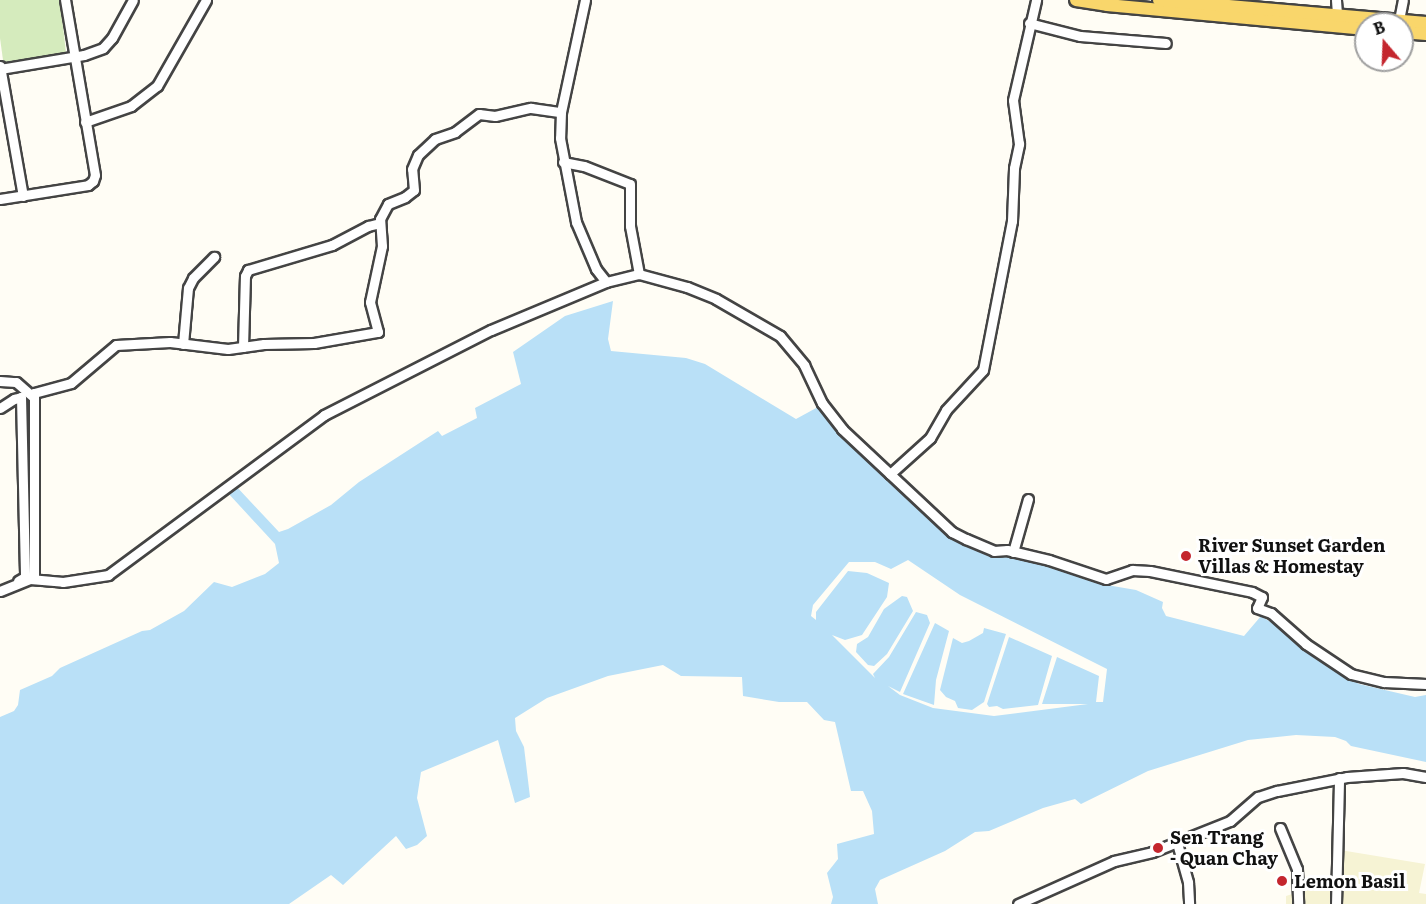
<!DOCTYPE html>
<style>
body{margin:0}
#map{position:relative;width:1426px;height:904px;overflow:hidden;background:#fffdf5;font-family:Literata,serif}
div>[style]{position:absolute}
.farmland>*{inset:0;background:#f6f3d4}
.green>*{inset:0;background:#d5ebbd}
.water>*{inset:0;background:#b9e0f7}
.roads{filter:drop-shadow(2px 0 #444) drop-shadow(-2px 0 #444) drop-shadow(0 2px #444) drop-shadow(0 -2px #444)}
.minor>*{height:9px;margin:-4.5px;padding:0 4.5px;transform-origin:4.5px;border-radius:4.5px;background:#fff}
.major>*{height:12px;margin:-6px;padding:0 6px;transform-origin:6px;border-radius:6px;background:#f9d66b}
.dots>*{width:16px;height:16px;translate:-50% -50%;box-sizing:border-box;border:3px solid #fff;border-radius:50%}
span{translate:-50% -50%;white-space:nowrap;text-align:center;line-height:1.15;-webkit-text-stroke:6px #fff;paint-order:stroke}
.poi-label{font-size:18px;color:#111;font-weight:700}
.left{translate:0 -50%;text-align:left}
.north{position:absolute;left:1354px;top:12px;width:60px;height:60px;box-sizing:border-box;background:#fff;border:2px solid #a0a0a0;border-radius:50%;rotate:341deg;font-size:16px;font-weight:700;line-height:24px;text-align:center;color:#111}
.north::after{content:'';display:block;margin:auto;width:21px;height:27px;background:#c4262e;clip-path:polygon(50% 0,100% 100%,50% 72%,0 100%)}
</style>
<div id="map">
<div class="farmland">
<i style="clip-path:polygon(1340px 850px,1425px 864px,1419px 893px,1426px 894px,1426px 904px,1286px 904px,1286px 896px,1339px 879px)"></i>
</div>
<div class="green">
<i style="clip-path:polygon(0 0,60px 0,66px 53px,7px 64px,3px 60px,0 38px)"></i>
</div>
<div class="water">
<i style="clip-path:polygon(evenodd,613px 301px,608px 339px,611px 351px,686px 358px,705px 364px,796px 419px,818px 407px,951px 535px,966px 545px,988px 553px,1031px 558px,1101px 584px,1136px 590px,1163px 602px,1162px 608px,1166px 616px,1244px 636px,1261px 616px,1299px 640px,1314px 658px,1359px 684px,1415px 697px,1426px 695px,1426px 762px,1351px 746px,1346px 741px,1335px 737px,1296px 735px,1248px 740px,1148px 771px,1081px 804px,1075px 799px,1043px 808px,989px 831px,975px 832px,945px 851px,880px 880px,875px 889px,878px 904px,831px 904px,833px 897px,827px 873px,838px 859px,837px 844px,874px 834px,872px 811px,863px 791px,851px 791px,835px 722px,824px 720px,807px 702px,779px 702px,743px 696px,742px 677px,681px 676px,663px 665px,608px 676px,547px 698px,515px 718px,516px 731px,524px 747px,530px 797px,515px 803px,498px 740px,421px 772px,417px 798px,427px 836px,417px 845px,406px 849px,396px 836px,343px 885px,331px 875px,289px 904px,0 904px,0 717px,14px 711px,18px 705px,20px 690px,52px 676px,60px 668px,142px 631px,150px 630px,184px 611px,214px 582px,232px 587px,265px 574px,279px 563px,275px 544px,227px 492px,235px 485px,279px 532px,288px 529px,331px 505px,359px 482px,438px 431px,442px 436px,477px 418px,475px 408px,521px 384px,513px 352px,565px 316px,613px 301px,908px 560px,960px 595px,1107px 669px,1103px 702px,1096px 702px,1099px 676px,1057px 657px,1042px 704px,1088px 704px,994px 716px,933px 708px,900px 695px,888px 686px,900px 692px,930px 623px,927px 615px,916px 612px,889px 657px,873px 674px,875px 678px,832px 635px,845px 640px,862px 635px,887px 597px,889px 583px,867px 573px,848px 571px,816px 612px,816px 620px,811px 616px,813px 605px,849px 562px,875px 562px,891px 569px,908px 560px)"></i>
<i style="clip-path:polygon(902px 596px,907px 597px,913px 611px,887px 654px,874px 666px,868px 665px,856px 652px,857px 644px,868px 637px,884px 609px)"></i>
<i style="clip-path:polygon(935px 623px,949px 631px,936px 680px,934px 705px,903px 694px)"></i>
<i style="clip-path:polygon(984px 628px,1006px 634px,984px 702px,972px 710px,958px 708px,955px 701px,946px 697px,940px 690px,953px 638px,962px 643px,969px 641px,983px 633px)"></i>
<i style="clip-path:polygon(1009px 637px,1052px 656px,1038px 705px,1003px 709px,997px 706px,989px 707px,987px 704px)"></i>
</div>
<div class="roads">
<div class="minor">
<i style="left:585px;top:0;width:115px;rotate:102.1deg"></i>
<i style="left:561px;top:112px;width:26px;rotate:92deg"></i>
<i style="left:560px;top:138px;width:86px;rotate:79.2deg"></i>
<i style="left:576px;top:222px;width:51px;rotate:66.9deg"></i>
<i style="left:596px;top:269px;width:16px;rotate:52deg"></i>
<i style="left:1336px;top:0;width:15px;rotate:86deg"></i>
<i style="left:1399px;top:20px;width:20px;rotate:-79deg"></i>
<i style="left:1029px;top:23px;width:53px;rotate:14.3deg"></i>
<i style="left:1080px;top:36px;width:86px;rotate:4.7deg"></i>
<i style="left:0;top:66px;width:132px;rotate:80deg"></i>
<i style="left:0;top:69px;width:85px;rotate:-9.5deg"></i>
<i style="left:84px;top:55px;width:20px;rotate:-20deg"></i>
<i style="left:103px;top:48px;width:13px;rotate:-48deg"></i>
<i style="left:112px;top:38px;width:43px;rotate:-61.1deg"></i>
<i style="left:85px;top:122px;width:49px;rotate:-19.2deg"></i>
<i style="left:131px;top:106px;width:33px;rotate:-38deg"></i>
<i style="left:157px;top:86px;width:99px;rotate:-60.3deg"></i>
<i style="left:563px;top:162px;width:21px;rotate:11deg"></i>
<i style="left:584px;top:166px;width:49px;rotate:21.4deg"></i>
<i style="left:630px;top:184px;width:42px;rotate:90deg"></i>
<i style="left:630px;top:226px;width:49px;rotate:79.4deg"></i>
<i style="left:0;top:199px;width:89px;rotate:-9deg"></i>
<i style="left:88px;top:185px;width:6px;rotate:-39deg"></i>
<i style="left:93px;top:181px;width:6px;rotate:-72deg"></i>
<i style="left:95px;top:175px;width:178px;rotate:-99.7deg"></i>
<i style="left:183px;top:344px;width:56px;rotate:-84.9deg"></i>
<i style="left:188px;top:288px;width:11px;rotate:-63deg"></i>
<i style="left:193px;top:278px;width:30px;rotate:-45deg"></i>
<i style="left:243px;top:347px;width:71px;rotate:-88.4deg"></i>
<i style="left:245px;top:276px;width:7px;rotate:-63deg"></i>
<i style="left:248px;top:270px;width:88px;rotate:-16.6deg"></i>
<i style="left:332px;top:245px;width:41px;rotate:-27.8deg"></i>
<i style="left:368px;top:226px;width:12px;rotate:-14deg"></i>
<i style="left:0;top:381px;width:16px;rotate:4deg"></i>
<i style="left:16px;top:382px;width:23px;rotate:41deg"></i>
<i style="left:0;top:408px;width:17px;rotate:-33deg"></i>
<i style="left:14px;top:399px;width:7px;rotate:-16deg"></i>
<i style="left:21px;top:397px;width:180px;rotate:88.7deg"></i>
<i style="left:25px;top:577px;width:8px;rotate:150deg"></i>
<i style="left:890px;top:474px;width:54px;rotate:-42deg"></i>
<i style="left:930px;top:438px;width:32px;rotate:-60deg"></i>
<i style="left:946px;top:410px;width:54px;rotate:-47.2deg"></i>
<i style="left:983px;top:370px;width:152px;rotate:-79deg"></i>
<i style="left:1012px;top:221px;width:53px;rotate:-87.8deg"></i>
<i style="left:1014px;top:168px;width:25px;rotate:-78deg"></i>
<i style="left:1019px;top:144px;width:44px;rotate:-97.8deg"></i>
<i style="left:1013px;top:100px;width:103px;rotate:-77deg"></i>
<i style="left:1013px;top:552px;width:55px;rotate:-74.2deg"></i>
<i style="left:34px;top:579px;width:186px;rotate:-90deg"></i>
<i style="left:34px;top:393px;width:38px;rotate:-15deg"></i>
<i style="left:71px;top:383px;width:59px;rotate:-40.2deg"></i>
<i style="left:116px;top:345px;width:54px;rotate:-3.2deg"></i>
<i style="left:170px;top:342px;width:58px;rotate:6.9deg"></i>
<i style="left:228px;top:349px;width:36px;rotate:-8deg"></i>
<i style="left:264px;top:344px;width:50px;rotate:-1.1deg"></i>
<i style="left:314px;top:343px;width:65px;rotate:-9.8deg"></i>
<i style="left:378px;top:332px;width:31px;rotate:-105deg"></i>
<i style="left:370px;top:302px;width:57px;rotate:-77.9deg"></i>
<i style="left:382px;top:246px;width:27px;rotate:-94deg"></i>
<i style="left:380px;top:219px;width:17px;rotate:-62deg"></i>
<i style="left:388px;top:204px;width:18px;rotate:-22deg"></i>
<i style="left:405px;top:197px;width:11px;rotate:-38deg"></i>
<i style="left:414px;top:190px;width:21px;rotate:-95deg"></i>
<i style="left:412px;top:169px;width:15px;rotate:-67deg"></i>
<i style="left:418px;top:155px;width:23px;rotate:-43deg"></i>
<i style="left:435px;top:139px;width:21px;rotate:-19deg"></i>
<i style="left:455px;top:132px;width:30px;rotate:-37deg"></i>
<i style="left:479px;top:114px;width:16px;rotate:7deg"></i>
<i style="left:495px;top:116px;width:37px;rotate:-13deg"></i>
<i style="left:531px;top:108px;width:30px;rotate:8deg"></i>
<i style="left:0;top:591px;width:32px;rotate:-22deg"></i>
<i style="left:30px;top:579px;width:33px;rotate:5deg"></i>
<i style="left:63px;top:582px;width:46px;rotate:-8.8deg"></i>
<i style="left:108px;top:575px;width:269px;rotate:-36.5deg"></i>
<i style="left:324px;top:415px;width:187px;rotate:-27deg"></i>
<i style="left:491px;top:330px;width:125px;rotate:-22.7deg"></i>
<i style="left:606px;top:282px;width:34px;rotate:-14deg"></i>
<i style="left:639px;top:274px;width:50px;rotate:15.2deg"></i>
<i style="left:687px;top:287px;width:31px;rotate:22deg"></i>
<i style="left:716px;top:299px;width:74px;rotate:30deg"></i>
<i style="left:780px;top:336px;width:38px;rotate:50deg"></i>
<i style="left:804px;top:365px;width:42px;rotate:64.7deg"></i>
<i style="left:822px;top:403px;width:33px;rotate:52deg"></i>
<i style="left:842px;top:429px;width:151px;rotate:43.1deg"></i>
<i style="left:952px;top:532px;width:16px;rotate:27deg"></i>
<i style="left:966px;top:539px;width:30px;rotate:23deg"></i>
<i style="left:994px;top:551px;width:13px;rotate:-4deg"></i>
<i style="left:1007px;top:550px;width:43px;rotate:13.4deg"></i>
<i style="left:1049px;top:560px;width:60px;rotate:18.4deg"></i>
<i style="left:1106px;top:579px;width:28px;rotate:-19deg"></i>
<i style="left:1132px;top:570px;width:18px;rotate:3deg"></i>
<i style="left:1150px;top:571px;width:104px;rotate:11.6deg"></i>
<i style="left:1252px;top:592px;width:11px;rotate:27deg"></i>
<i style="left:1262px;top:597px;width:12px;rotate:114deg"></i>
<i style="left:1257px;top:608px;width:15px;rotate:20deg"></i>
<i style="left:1271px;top:613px;width:47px;rotate:41.5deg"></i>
<i style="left:1306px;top:644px;width:54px;rotate:33.7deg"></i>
<i style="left:1351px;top:674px;width:34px;rotate:14deg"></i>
<i style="left:1384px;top:682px;width:42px;rotate:2.7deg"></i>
<i style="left:1280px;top:828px;width:44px;rotate:67.5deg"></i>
<i style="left:1297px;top:869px;width:35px;rotate:88deg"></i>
<i style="left:1177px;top:843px;width:41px;rotate:74.2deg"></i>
<i style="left:1188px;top:882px;width:22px;rotate:87deg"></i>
<i style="left:1018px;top:904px;width:105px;rotate:-24.1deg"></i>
<i style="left:1114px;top:861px;width:39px;rotate:-13deg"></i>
<i style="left:1152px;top:852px;width:84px;rotate:-21.7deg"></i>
<i style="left:1230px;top:821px;width:37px;rotate:-41deg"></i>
<i style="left:1258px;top:797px;width:20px;rotate:-18deg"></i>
<i style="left:1277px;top:791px;width:71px;rotate:-11.3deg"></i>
<i style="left:1347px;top:777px;width:56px;rotate:-4.1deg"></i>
<i style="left:1403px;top:773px;width:23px;rotate:10deg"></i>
<i style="left:1336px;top:904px;width:126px;rotate:-88.6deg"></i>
</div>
<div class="major">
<i style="left:1076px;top:0;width:31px;rotate:9deg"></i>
<i style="left:1107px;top:5px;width:260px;rotate:5.3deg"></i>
<i style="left:1159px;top:0;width:268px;rotate:4.9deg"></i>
<i style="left:1402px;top:32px;width:24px;rotate:5deg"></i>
</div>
</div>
<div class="dots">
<i style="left:1186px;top:556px;background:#c4262e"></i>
<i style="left:1158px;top:848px;background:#c4262e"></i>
<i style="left:1282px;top:881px;background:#c4262e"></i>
</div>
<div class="poi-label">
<span class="left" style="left:1198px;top:556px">River Sunset Garden<br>Villas &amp; Homestay</span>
<span class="left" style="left:1170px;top:848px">Sen Trang<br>- Quan Chay</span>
<span class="left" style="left:1294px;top:881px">Lemon Basil</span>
</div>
<div class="north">B</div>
</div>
